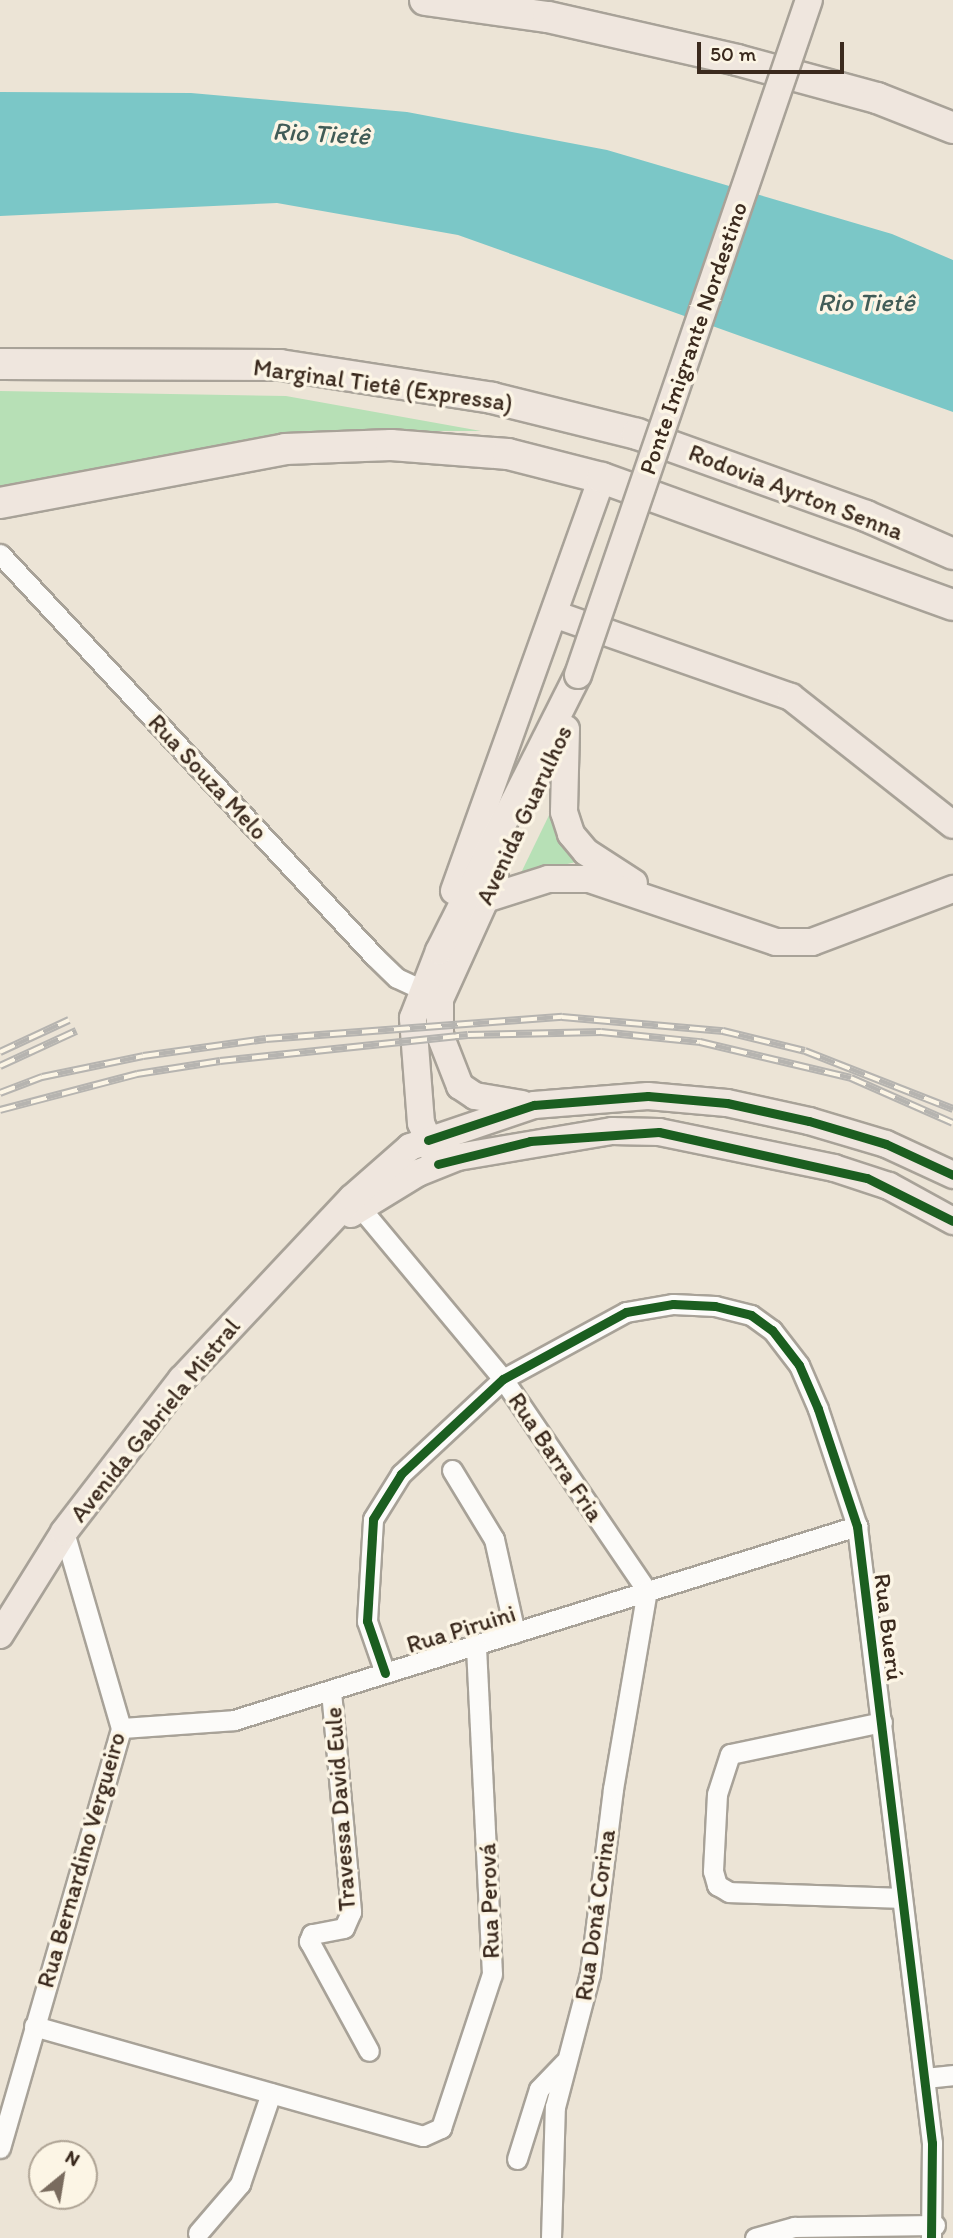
<!DOCTYPE html>
<meta charset="utf-8">
<style>
body{margin:0}
#map{position:relative;width:953px;height:2238px;overflow:hidden;background:#ece4d6;font-family:Itim,sans-serif}
div>[style]{position:absolute}
.green>*{inset:0;background:#b7e0b6}
.water>*{inset:0;background:#7bc7c7}
.roads{filter:drop-shadow(2px 0 #a8a298) drop-shadow(-2px 0 #a8a298) drop-shadow(0 2px #a8a298) drop-shadow(0 -2px #a8a298)}
.minor>*{height:19px;margin:-9.5px;padding:0 9.5px;transform-origin:9.5px;border-radius:9.5px;background:#fcfbf9}
.major>*{height:26px;margin:-13px;padding:0 13px;transform-origin:13px;border-radius:13px;background:#efe6de}
.highway>*{height:30px;margin:-15px;padding:0 15px;transform-origin:15px;border-radius:15px;background:#efe6de}
.rail>*{height:8px;margin-top:-4px;transform-origin:0;background:repeating-linear-gradient(90deg,#fcf5e5 0 16px,#b6b4b0 0 32px);box-sizing:border-box;border-block:2px solid #b6b4b0}
.bridges{filter:drop-shadow(2px 0 #a8a298) drop-shadow(-2px 0 #a8a298) drop-shadow(0 2px #a8a298) drop-shadow(0 -2px #a8a298)}
.major-bridge>*{height:26px;margin:-13px;padding:0 13px;transform-origin:13px;border-radius:13px;background:#efe6de}
.cycleway>*{height:9px;margin:-4.5px;padding:0 4.5px;transform-origin:4.5px;border-radius:4.5px;background:#1b5e20}
span{translate:-50% -50%;white-space:nowrap;text-align:center;line-height:1.15;-webkit-text-stroke:7px #fcf5e5;paint-order:stroke}
.street-label{font-size:24px;color:#3b2a1e}
.water-label{font-size:26px;color:#415c57;font-style:italic}
.north{position:absolute;left:28px;top:2140px;width:70px;height:70px;box-sizing:border-box;background:#fcf5e5;border:2px solid #afa495;border-radius:50%;rotate:30deg;font-size:19px;font-weight:700;line-height:28px;text-align:center;color:#3b2a1e}
.north::after{content:'';display:block;margin:auto;width:24px;height:32px;background:#796b5e;clip-path:polygon(50% 0,100% 100%,50% 72%,0 100%)}
.scale{position:absolute;left:697px;top:42px;width:147px;height:32px;box-sizing:border-box;border:4px solid #3b2a1e;border-top:0;padding-left:9px;font-size:21px;line-height:24px;white-space:nowrap;color:#3b2a1e;-webkit-text-stroke:5px #fcf5e5;paint-order:stroke}
</style>
<div id="map">
<div class="green">
<i style="clip-path:polygon(0 391px,286px 396px,481px 431px,326px 431px,0 488px)"></i>
<i style="clip-path:polygon(553px 807px,576px 862px,520px 875px)"></i>
</div>
<div class="water">
<i style="clip-path:polygon(0 92px,191px 93px,407px 112px,607px 150px,892px 234px,953px 260px,953px 412px,458px 235px,277px 203px,0 216px)"></i>
</div>
<div class="roads">
<div class="minor">
<i style="left:0;top:554px;width:550px;rotate:47.06deg"></i>
<i style="left:375px;top:957px;width:30px;rotate:44deg"></i>
<i style="left:397px;top:978px;width:29px;rotate:25deg"></i>
<i style="left:353px;top:1199px;width:234px;rotate:50.2deg"></i>
<i style="left:503px;top:1379px;width:256px;rotate:55.8deg"></i>
<i style="left:452px;top:1470px;width:81px;rotate:58.7deg"></i>
<i style="left:494px;top:1539px;width:96px;rotate:77.4deg"></i>
<i style="left:385px;top:1673px;width:55px;rotate:-109.1deg"></i>
<i style="left:367px;top:1621px;width:102px;rotate:-86.6deg"></i>
<i style="left:373px;top:1519px;width:53px;rotate:-58.1deg"></i>
<i style="left:401px;top:1474px;width:139px;rotate:-43deg"></i>
<i style="left:503px;top:1379px;width:140px;rotate:-28.6deg"></i>
<i style="left:626px;top:1312px;width:48px;rotate:-9.7deg"></i>
<i style="left:673px;top:1304px;width:42px;rotate:2.7deg"></i>
<i style="left:715px;top:1306px;width:37px;rotate:14deg"></i>
<i style="left:751px;top:1315px;width:26px;rotate:36deg"></i>
<i style="left:772px;top:1330px;width:44px;rotate:52.4deg"></i>
<i style="left:799px;top:1365px;width:48px;rotate:66.6deg"></i>
<i style="left:818px;top:1409px;width:123px;rotate:71.6deg"></i>
<i style="left:857px;top:1526px;width:622px;rotate:83.07deg"></i>
<i style="left:932px;top:2143px;width:95px;rotate:90.6deg"></i>
<i style="left:331px;top:1691px;width:222px;rotate:84.8deg"></i>
<i style="left:351px;top:1912px;width:17px;rotate:114deg"></i>
<i style="left:344px;top:1928px;width:33px;rotate:169deg"></i>
<i style="left:312px;top:1934px;width:8px;rotate:113deg"></i>
<i style="left:309px;top:1941px;width:125px;rotate:61.4deg"></i>
<i style="left:882px;top:1722px;width:155px;rotate:168.1deg"></i>
<i style="left:730px;top:1754px;width:42px;rotate:108deg"></i>
<i style="left:717px;top:1794px;width:77px;rotate:93deg"></i>
<i style="left:713px;top:1871px;width:15px;rotate:74deg"></i>
<i style="left:717px;top:1885px;width:14px;rotate:30deg"></i>
<i style="left:729px;top:1892px;width:173px;rotate:2deg"></i>
<i style="left:121px;top:1728px;width:113px;rotate:-4deg"></i>
<i style="left:234px;top:1720px;width:653px;rotate:-17.3deg"></i>
<i style="left:34px;top:2026px;width:404px;rotate:15.8deg"></i>
<i style="left:423px;top:2136px;width:20px;rotate:-24deg"></i>
<i style="left:441px;top:2128px;width:162px;rotate:-71.7deg"></i>
<i style="left:492px;top:1974px;width:329px;rotate:-92.8deg"></i>
<i style="left:925px;top:2078px;width:28px;rotate:-6deg"></i>
<i style="left:0;top:2148px;width:437px;rotate:-73.9deg"></i>
<i style="left:121px;top:1728px;width:204px;rotate:-106.2deg"></i>
<i style="left:517px;top:2159px;width:73px;rotate:-72.6deg"></i>
<i style="left:539px;top:2089px;width:37px;rotate:-46deg"></i>
<i style="left:198px;top:2233px;width:65px;rotate:-49.4deg"></i>
<i style="left:240px;top:2184px;width:96px;rotate:-71.2deg"></i>
<i style="left:551px;top:2238px;width:131px;rotate:-88.3deg"></i>
<i style="left:555px;top:2107px;width:138px;rotate:-75.3deg"></i>
<i style="left:590px;top:1974px;width:186px;rotate:-82.9deg"></i>
<i style="left:613px;top:1789px;width:201px;rotate:-80.3deg"></i>
<i style="left:755px;top:2238px;width:41px;rotate:-15.8deg"></i>
<i style="left:794px;top:2227px;width:141px;rotate:-0.8deg"></i>
</div>
<div class="major">
<i style="left:554px;top:614px;width:251px;rotate:19.3deg"></i>
<i style="left:791px;top:697px;width:206px;rotate:38.3deg"></i>
<i style="left:566px;top:729px;width:83px;rotate:91.4deg"></i>
<i style="left:564px;top:812px;width:23px;rotate:72deg"></i>
<i style="left:571px;top:834px;width:23px;rotate:50deg"></i>
<i style="left:586px;top:852px;width:57px;rotate:32.9deg"></i>
<i style="left:495px;top:878px;width:133px;rotate:114.4deg"></i>
<i style="left:440px;top:999px;width:36px;rotate:90deg"></i>
<i style="left:440px;top:1035px;width:55px;rotate:68.6deg"></i>
<i style="left:460px;top:1086px;width:18px;rotate:34deg"></i>
<i style="left:475px;top:1096px;width:48px;rotate:9.7deg"></i>
<i style="left:454px;top:891px;width:439px;rotate:-70.3deg"></i>
<i style="left:485px;top:899px;width:66px;rotate:-17.6deg"></i>
<i style="left:548px;top:879px;width:41px"></i>
<i style="left:589px;top:879px;width:197px;rotate:18.6deg"></i>
<i style="left:776px;top:942px;width:36px"></i>
<i style="left:812px;top:942px;width:151px;rotate:-20.6deg"></i>
<i style="left:435px;top:1156px;width:36px;rotate:-113deg"></i>
<i style="left:421px;top:1123px;width:105px;rotate:-94.4deg"></i>
<i style="left:413px;top:1018px;width:72px;rotate:-68.8deg"></i>
<i style="left:439px;top:951px;width:309px;rotate:-63.3deg"></i>
<i style="left:351px;top:1214px;width:79px;rotate:-31.5deg"></i>
<i style="left:418px;top:1173px;width:43px;rotate:-21.8deg"></i>
<i style="left:458px;top:1157px;width:156px;rotate:-9.6deg"></i>
<i style="left:612px;top:1131px;width:47px;rotate:1.2deg"></i>
<i style="left:659px;top:1132px;width:179px;rotate:11.6deg"></i>
<i style="left:834px;top:1168px;width:58px;rotate:18.1deg"></i>
<i style="left:889px;top:1186px;width:73px;rotate:28.7deg"></i>
<i style="left:0;top:1635px;width:121px;rotate:-58.1deg"></i>
<i style="left:64px;top:1532px;width:193px;rotate:-52.4deg"></i>
<i style="left:182px;top:1379px;width:248px;rotate:-46.8deg"></i>
<i style="left:352px;top:1198px;width:77px;rotate:-41.3deg"></i>
<i style="left:410px;top:1147px;width:131px;rotate:-18.7deg"></i>
<i style="left:534px;top:1105px;width:114px;rotate:-4.5deg"></i>
<i style="left:648px;top:1096px;width:79px;rotate:5.1deg"></i>
<i style="left:727px;top:1103px;width:84px;rotate:12.4deg"></i>
<i style="left:809px;top:1121px;width:80px;rotate:16.6deg"></i>
<i style="left:886px;top:1144px;width:74px;rotate:24.8deg"></i>
</div>
<div class="highway">
<i style="left:425px;top:0;width:124px;rotate:7.9deg"></i>
<i style="left:548px;top:17px;width:194px;rotate:12.8deg"></i>
<i style="left:737px;top:60px;width:145px;rotate:15.2deg"></i>
<i style="left:877px;top:98px;width:82px;rotate:21.5deg"></i>
<i style="left:0;top:364px;width:280px;rotate:0.2deg"></i>
<i style="left:280px;top:365px;width:215px;rotate:8.8deg"></i>
<i style="left:492px;top:398px;width:149px;rotate:13.9deg"></i>
<i style="left:637px;top:434px;width:243px;rotate:19.7deg"></i>
<i style="left:866px;top:516px;width:95px;rotate:23.6deg"></i>
<i style="left:0;top:503px;width:290px;rotate:-10.7deg"></i>
<i style="left:285px;top:449px;width:106px;rotate:-2.2deg"></i>
<i style="left:391px;top:445px;width:117px;rotate:4.4deg"></i>
<i style="left:508px;top:454px;width:97px;rotate:14.3deg"></i>
<i style="left:602px;top:478px;width:373px;rotate:19.9deg"></i>
</div>
</div>
<div class="rail">
<i style="left:0;top:1052px;width:76px;rotate:-24.9deg"></i>
<i style="left:0;top:1066px;width:84px;rotate:-24.7deg"></i>
<i style="left:0;top:1093px;width:45px;rotate:-20.9deg"></i>
<i style="left:42px;top:1077px;width:103px;rotate:-11.7deg"></i>
<i style="left:143px;top:1056px;width:124px;rotate:-7.9deg"></i>
<i style="left:266px;top:1039px;width:297px;rotate:-4.3deg"></i>
<i style="left:562px;top:1017px;width:162px;rotate:5deg"></i>
<i style="left:723px;top:1031px;width:84px;rotate:13.7deg"></i>
<i style="left:805px;top:1051px;width:159px;rotate:21.4deg"></i>
<i style="left:0;top:1110px;width:142px;rotate:-14.7deg"></i>
<i style="left:137px;top:1074px;width:84px;rotate:-8.9deg"></i>
<i style="left:220px;top:1061px;width:249px;rotate:-6deg"></i>
<i style="left:468px;top:1035px;width:133px;rotate:-1.3deg"></i>
<i style="left:601px;top:1032px;width:100px;rotate:5.8deg"></i>
<i style="left:700px;top:1042px;width:155px;rotate:13.4deg"></i>
<i style="left:851px;top:1078px;width:111px;rotate:23.8deg"></i>
</div>
<div class="bridges">
<div class="major-bridge">
<i style="left:578px;top:675px;width:713px;rotate:-71.11deg"></i>
</div>
</div>
<div class="cycleway">
<i style="left:428px;top:1140px;width:112px;rotate:-18.3deg"></i>
<i style="left:534px;top:1105px;width:114px;rotate:-4.5deg"></i>
<i style="left:648px;top:1096px;width:79px;rotate:5.1deg"></i>
<i style="left:727px;top:1103px;width:84px;rotate:12.4deg"></i>
<i style="left:809px;top:1121px;width:80px;rotate:16.6deg"></i>
<i style="left:886px;top:1144px;width:74px;rotate:24.8deg"></i>
<i style="left:438px;top:1164px;width:95px;rotate:-14deg"></i>
<i style="left:530px;top:1141px;width:129px;rotate:-4deg"></i>
<i style="left:659px;top:1132px;width:213px;rotate:12.5deg"></i>
<i style="left:867px;top:1178px;width:96px;rotate:26.6deg"></i>
<i style="left:385px;top:1673px;width:55px;rotate:-109.1deg"></i>
<i style="left:367px;top:1621px;width:102px;rotate:-86.6deg"></i>
<i style="left:373px;top:1519px;width:53px;rotate:-58.1deg"></i>
<i style="left:401px;top:1474px;width:139px;rotate:-43deg"></i>
<i style="left:503px;top:1379px;width:140px;rotate:-28.6deg"></i>
<i style="left:626px;top:1312px;width:48px;rotate:-9.7deg"></i>
<i style="left:673px;top:1304px;width:42px;rotate:2.7deg"></i>
<i style="left:715px;top:1306px;width:37px;rotate:14deg"></i>
<i style="left:751px;top:1315px;width:26px;rotate:36deg"></i>
<i style="left:772px;top:1330px;width:44px;rotate:52.4deg"></i>
<i style="left:799px;top:1365px;width:48px;rotate:66.6deg"></i>
<i style="left:818px;top:1409px;width:123px;rotate:71.6deg"></i>
<i style="left:857px;top:1526px;width:622px;rotate:83.07deg"></i>
<i style="left:932px;top:2143px;width:95px;rotate:90.6deg"></i>
</div>
<div class="street-label">
<span style="left:693px;top:338px;rotate:-71deg">Ponte Imigrante Nordestino</span>
<span style="left:383px;top:385px;rotate:8deg">Marginal Tietê (Expressa)</span>
<span style="left:796px;top:492px;rotate:21deg">Rodovia Ayrton Senna</span>
<span style="left:208px;top:777px;rotate:47deg">Rua Souza Melo</span>
<span style="left:524px;top:815px;rotate:-65deg">Avenida Guarulhos</span>
<span style="left:155px;top:1420px;rotate:-51deg">Avenida Gabriela Mistral</span>
<span style="left:556px;top:1457px;rotate:56deg">Rua Barra Fria</span>
<span style="left:889px;top:1627px;rotate:83deg">Rua Buerú</span>
<span style="left:461px;top:1629px;rotate:-17deg">Rua Piruini</span>
<span style="left:340px;top:1809px;rotate:-94deg">Travessa David Eule</span>
<span style="left:81px;top:1860px;rotate:-74deg">Rua Bernardino Vergueiro</span>
<span style="left:489px;top:1901px;rotate:-92deg">Rua Perová</span>
<span style="left:595px;top:1915px;rotate:-82deg">Rua Doná Corina</span>
</div>
<div class="water-label">
<span style="left:321px;top:134px;rotate:3deg">Rio Tietê</span>
<span style="left:866px;top:303px">Rio Tietê</span>
</div>
<div class="north">N</div>
<div class="scale">50 m</div>
</div>
